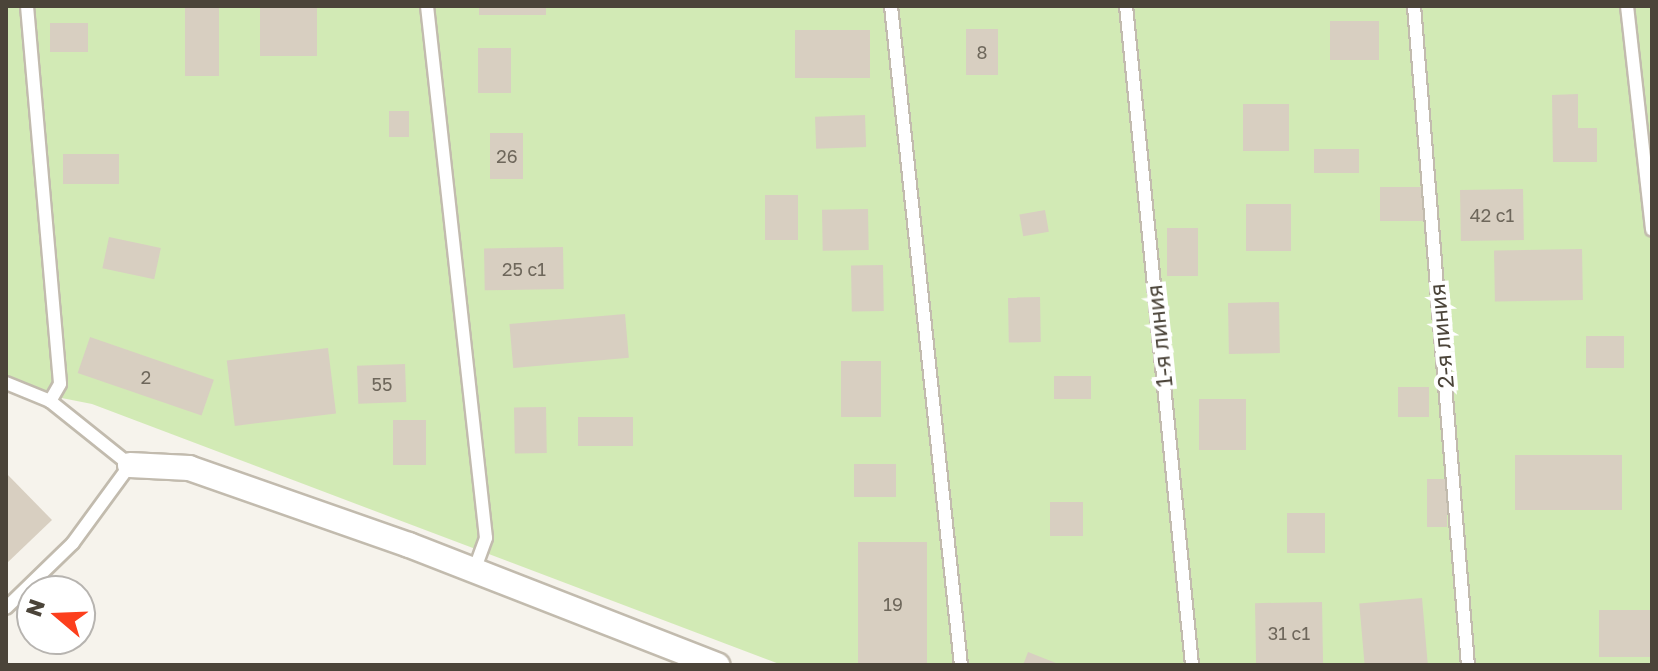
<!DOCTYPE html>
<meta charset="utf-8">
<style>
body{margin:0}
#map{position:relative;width:1658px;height:671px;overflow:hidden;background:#f6f3ec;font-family:"Golos Text",sans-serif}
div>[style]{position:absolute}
.green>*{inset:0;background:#d2eab5}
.building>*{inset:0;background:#d8cfc1;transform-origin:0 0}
.roads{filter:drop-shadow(2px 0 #c2bbae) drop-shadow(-2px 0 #c2bbae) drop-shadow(0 2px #c2bbae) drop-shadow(0 -2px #c2bbae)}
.lane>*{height:12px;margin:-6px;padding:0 6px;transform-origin:6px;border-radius:6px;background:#fff}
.street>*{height:24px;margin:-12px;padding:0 12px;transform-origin:12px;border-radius:12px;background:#fff}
span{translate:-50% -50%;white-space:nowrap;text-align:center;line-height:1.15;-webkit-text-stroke:8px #fff;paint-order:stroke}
.number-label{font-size:18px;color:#6e675b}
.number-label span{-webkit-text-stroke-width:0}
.street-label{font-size:22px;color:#4b4439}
.frame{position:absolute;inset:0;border:8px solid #4b4439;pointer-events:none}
.north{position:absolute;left:16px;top:575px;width:80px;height:80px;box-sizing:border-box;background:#fff;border:2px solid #b7b4b0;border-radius:50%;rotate:289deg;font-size:22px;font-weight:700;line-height:32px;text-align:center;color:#4b4439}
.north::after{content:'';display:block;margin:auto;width:28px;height:36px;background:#fc3f1d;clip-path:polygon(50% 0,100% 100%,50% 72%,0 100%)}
</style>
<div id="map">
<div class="green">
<i style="clip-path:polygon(6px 6px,1652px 6px,1652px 665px,782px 665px,92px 404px,6px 387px)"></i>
</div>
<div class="building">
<i style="left:185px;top:6px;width:34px;height:70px"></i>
<i style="left:260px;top:6px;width:57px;height:50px"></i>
<i style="left:479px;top:6px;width:67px;height:9px"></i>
<i style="left:1330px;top:21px;width:49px;height:39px"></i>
<i style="left:50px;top:23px;width:38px;height:29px"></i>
<i style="left:998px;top:29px;width:46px;height:32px;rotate:90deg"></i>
<i style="left:870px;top:30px;width:48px;height:75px;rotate:90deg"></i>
<i style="left:478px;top:48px;width:33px;height:45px"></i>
<i style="clip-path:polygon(1578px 94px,1578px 128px,1597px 128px,1597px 162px,1553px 162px,1552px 95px)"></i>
<i style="left:1243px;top:104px;width:46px;height:47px"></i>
<i style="left:389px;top:111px;width:20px;height:26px"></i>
<i style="left:865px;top:115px;width:32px;height:50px;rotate:88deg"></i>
<i style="left:523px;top:133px;width:46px;height:33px;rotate:90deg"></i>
<i style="left:1314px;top:149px;width:45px;height:24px"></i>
<i style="left:119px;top:154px;width:30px;height:56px;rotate:90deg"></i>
<i style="left:1425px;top:187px;width:34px;height:45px;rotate:90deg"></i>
<i style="left:1523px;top:189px;width:51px;height:63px;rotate:89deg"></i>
<i style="left:765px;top:195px;width:33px;height:45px"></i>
<i style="left:1246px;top:204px;width:45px;height:47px"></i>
<i style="left:868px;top:209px;width:41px;height:46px;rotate:89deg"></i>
<i style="left:1045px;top:210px;width:22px;height:26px;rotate:80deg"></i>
<i style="left:1167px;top:228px;width:31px;height:48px"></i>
<i style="left:109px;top:237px;width:53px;height:32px;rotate:12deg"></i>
<i style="left:563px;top:247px;width:42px;height:79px;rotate:89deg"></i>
<i style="left:1582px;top:249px;width:51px;height:88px;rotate:89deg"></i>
<i style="left:883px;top:265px;width:46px;height:32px;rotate:89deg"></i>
<i style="left:1040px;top:297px;width:45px;height:32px;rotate:89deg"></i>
<i style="left:1279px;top:302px;width:51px;height:51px;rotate:89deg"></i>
<i style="left:625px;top:314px;width:44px;height:116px;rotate:85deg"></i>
<i style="left:1586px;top:336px;width:38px;height:32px"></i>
<i style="left:90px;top:337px;width:131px;height:38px;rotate:19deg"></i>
<i style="left:328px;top:348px;width:66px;height:102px;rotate:83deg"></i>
<i style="left:881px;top:361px;width:56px;height:40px;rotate:90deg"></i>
<i style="left:405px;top:364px;width:38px;height:48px;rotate:88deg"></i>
<i style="left:1091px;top:376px;width:23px;height:37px;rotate:90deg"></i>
<i style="left:1398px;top:387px;width:31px;height:30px"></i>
<i style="left:1246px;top:399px;width:51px;height:47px;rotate:90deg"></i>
<i style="left:546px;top:407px;width:46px;height:32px;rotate:89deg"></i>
<i style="left:633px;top:417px;width:29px;height:55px;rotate:90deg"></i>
<i style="left:426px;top:420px;width:45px;height:33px;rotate:90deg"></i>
<i style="left:1622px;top:455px;width:55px;height:107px;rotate:90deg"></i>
<i style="left:854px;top:464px;width:42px;height:33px"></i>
<i style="clip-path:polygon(6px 473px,52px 520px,6px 564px)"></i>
<i style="left:1427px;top:479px;width:20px;height:48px"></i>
<i style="left:1050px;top:502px;width:33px;height:34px"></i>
<i style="left:1325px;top:513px;width:40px;height:38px;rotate:90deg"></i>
<i style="left:927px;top:542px;width:123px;height:69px;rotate:90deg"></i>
<i style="left:1422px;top:598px;width:67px;height:63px;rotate:85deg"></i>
<i style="left:1322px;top:602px;width:61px;height:67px;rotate:89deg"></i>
<i style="left:1652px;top:610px;width:47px;height:53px;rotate:90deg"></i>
<i style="clip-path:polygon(1028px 652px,1061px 665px,1023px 665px)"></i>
</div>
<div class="roads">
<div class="lane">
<i style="left:27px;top:6px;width:379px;rotate:85deg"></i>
<i style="left:60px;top:384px;width:20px;rotate:120deg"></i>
<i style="left:427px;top:6px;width:535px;rotate:83.67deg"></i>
<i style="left:486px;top:538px;width:35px;rotate:110deg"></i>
<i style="left:891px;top:6px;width:663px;rotate:83.94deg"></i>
<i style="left:1126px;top:6px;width:662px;rotate:84.28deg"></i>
<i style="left:1414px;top:6px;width:661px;rotate:85.32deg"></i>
<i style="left:1627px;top:6px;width:225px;rotate:83.6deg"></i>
<i style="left:6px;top:383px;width:48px;rotate:22.2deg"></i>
<i style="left:50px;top:401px;width:102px;rotate:38.7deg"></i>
<i style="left:130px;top:465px;width:97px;rotate:126.2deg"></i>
<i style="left:73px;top:543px;width:93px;rotate:135.9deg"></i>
</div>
<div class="street">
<i style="left:130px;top:465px;width:59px;rotate:2.9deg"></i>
<i style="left:189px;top:468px;width:233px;rotate:19.3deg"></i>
<i style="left:409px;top:545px;width:331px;rotate:21.3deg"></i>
</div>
</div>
<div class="number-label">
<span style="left:982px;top:52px">8</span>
<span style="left:507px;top:156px">26</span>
<span style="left:1492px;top:215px">42 с1</span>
<span style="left:524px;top:269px">25 с1</span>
<span style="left:146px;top:377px">2</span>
<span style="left:382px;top:384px">55</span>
<span style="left:893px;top:604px">19</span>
<span style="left:1289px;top:633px">31 с1</span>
</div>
<div class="street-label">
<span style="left:1159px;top:336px;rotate:-96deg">1-я линия</span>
<span style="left:1441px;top:336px;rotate:-95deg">2-я линия</span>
</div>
<div class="frame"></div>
<div class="north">N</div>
</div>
